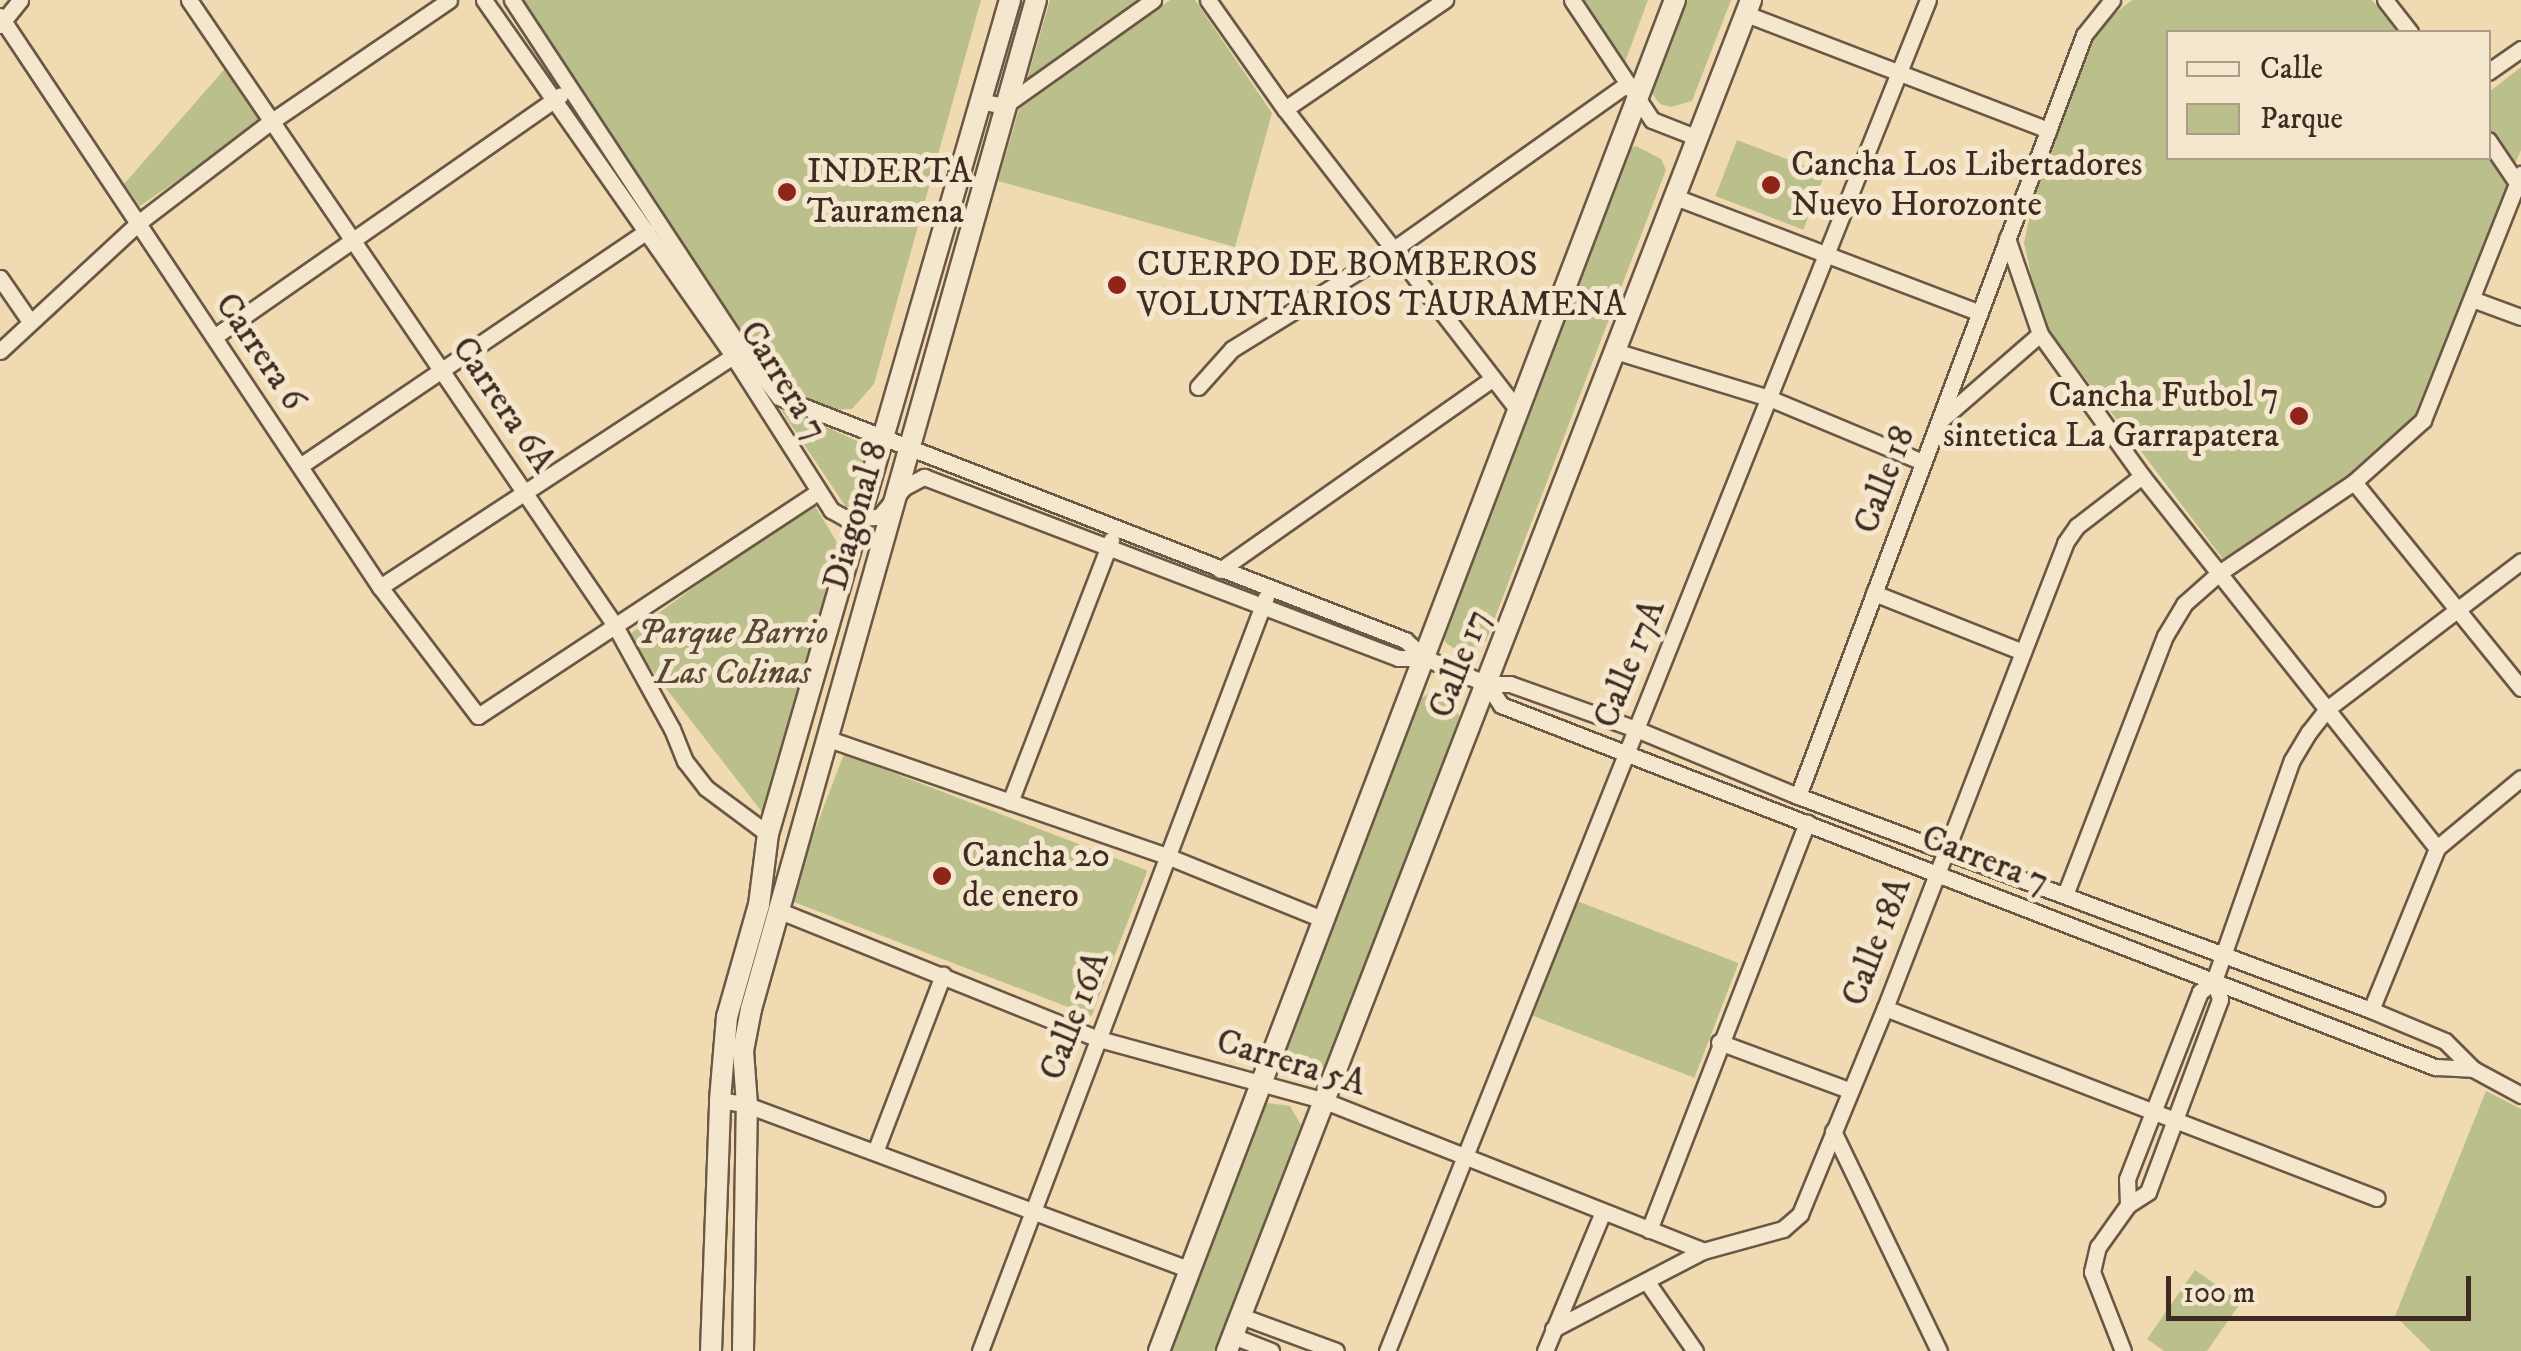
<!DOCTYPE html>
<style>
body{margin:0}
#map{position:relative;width:2521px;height:1351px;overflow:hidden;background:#f0dab2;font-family:"IM FELL DW Pica",serif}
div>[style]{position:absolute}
.green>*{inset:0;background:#bbbf8b;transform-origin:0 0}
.roads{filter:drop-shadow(2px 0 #6b5745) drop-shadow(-2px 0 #6b5745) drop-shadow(0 2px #6b5745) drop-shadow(0 -2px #6b5745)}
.minor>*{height:15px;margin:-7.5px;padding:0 7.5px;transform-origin:7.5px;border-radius:7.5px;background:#f5e7cd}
.tertiary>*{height:20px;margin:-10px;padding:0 10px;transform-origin:10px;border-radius:10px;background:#f5e7cd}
.dots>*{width:28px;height:28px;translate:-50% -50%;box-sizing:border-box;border:5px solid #f5e7cd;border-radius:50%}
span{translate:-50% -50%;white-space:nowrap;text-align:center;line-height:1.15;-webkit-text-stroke:10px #f5e7cd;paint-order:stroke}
.poi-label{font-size:35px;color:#3f2b21}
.left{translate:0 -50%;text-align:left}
.right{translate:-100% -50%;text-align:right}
.street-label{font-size:35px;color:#3f2b21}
.park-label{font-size:35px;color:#584936;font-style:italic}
.legend{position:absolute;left:2166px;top:30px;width:325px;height:130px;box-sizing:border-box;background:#f5e7cd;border:2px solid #ac9c88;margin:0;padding:12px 18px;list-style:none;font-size:30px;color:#3f2b21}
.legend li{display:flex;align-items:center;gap:20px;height:50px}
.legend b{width:50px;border:2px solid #ac9c88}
.scale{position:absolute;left:2166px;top:1276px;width:305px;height:45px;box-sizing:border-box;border:5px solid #3f2b21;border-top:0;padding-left:12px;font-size:30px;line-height:35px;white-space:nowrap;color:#3f2b21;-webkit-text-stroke:8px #f5e7cd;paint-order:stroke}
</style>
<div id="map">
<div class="green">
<i style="clip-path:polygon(518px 0,981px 0,874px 384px,852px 409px,824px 410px,778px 386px)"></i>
<i style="clip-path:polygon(1050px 0,1148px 0,1025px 86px)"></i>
<i style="clip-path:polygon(1170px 0,1195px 0,1272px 113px,1235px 247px,998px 181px,1019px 109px)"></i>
<i style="clip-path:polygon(1584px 0,1648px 0,1625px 62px)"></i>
<i style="clip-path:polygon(1678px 0,1731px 0,1692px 101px,1671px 107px,1660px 104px,1646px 86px)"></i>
<i style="clip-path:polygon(2132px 0,2372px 0,2397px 32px,2168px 32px,2168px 158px,2489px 155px,2509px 182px,2416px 417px,2347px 477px,2226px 563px,2041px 320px,2024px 243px,2045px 148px,2098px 27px)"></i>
<i style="clip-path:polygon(229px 64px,264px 121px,140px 206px,124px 184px)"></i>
<i style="clip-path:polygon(2521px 67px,2521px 150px,2515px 164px,2489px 129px,2489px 92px)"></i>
<i style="left:1737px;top:140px;width:94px;height:60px;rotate:21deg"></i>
<i style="clip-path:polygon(1636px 146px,1661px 159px,1666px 170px,1486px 641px,1471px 650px,1458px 651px,1446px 643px,1439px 628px,1618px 152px)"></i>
<i style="clip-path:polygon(777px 404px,857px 441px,866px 466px,855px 506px,846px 507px)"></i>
<i style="clip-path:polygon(812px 501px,844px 554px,762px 812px,626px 637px)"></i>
<i style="clip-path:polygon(1429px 693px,1451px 698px,1460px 718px,1329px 1060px,1324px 1067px,1306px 1071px,1291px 1065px,1285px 1047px,1418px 701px)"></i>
<i style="left:844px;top:754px;width:325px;height:156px;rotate:21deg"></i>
<i style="left:1577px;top:901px;width:173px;height:123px;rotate:21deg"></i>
<i style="clip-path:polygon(2486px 1091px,2521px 1109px,2521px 1351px,2431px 1351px,2395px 1316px)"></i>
<i style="clip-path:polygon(1268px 1103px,1290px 1106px,1301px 1125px,1216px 1351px,1166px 1351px,1257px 1109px)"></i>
<i style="clip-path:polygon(2195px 1270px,2241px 1302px,2207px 1351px,2164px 1351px,2147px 1339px)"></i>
</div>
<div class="roads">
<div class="minor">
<i style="left:189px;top:0;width:755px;rotate:55.74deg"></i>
<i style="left:614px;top:624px;width:120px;rotate:61.1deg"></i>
<i style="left:672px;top:729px;width:35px;rotate:68deg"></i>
<i style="left:685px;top:761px;width:34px;rotate:52deg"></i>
<i style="left:706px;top:788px;width:77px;rotate:36.6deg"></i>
<i style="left:484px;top:0;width:434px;rotate:55deg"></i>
<i style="left:733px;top:356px;width:183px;rotate:57.5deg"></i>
<i style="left:831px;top:510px;width:18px;rotate:29deg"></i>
<i style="left:847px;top:519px;width:32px;rotate:-4deg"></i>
<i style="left:879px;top:517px;width:38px;rotate:-50deg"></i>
<i style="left:903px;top:488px;width:24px;rotate:-28deg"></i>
<i style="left:924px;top:477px;width:507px;rotate:20.9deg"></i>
<i style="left:1398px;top:658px;width:27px"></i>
<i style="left:512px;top:0;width:419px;rotate:56.7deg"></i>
<i style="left:742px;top:350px;width:60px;rotate:51.8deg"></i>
<i style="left:779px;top:397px;width:672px;rotate:21.22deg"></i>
<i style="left:1405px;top:640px;width:27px;rotate:42deg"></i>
<i style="left:1425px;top:658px;width:67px;rotate:22.8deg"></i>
<i style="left:1487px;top:684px;width:23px"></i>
<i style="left:1510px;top:684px;width:134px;rotate:19.7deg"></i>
<i style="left:1636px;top:729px;width:175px;rotate:22.5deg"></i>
<i style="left:1798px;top:796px;width:612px;rotate:20.48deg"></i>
<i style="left:2371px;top:1010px;width:80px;rotate:22.7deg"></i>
<i style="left:2445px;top:1041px;width:40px;rotate:45deg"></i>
<i style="left:2473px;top:1069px;width:55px;rotate:28.4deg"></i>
<i style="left:1208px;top:0;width:133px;rotate:54.8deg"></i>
<i style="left:1285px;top:109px;width:381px;rotate:52.3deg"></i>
<i style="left:1572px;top:0;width:144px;rotate:56.3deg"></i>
<i style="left:1652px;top:120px;width:49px;rotate:21.4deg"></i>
<i style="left:2385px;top:0;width:41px;rotate:52deg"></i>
<i style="left:1746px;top:14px;width:324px;rotate:21deg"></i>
<i style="left:0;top:16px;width:686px;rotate:56.36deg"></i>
<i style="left:380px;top:587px;width:162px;rotate:52.8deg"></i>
<i style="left:478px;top:716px;width:407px;rotate:-33.4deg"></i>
<i style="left:0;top:25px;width:32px;rotate:-51deg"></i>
<i style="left:2488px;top:72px;width:40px;rotate:-34.9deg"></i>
<i style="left:980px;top:101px;width:25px;rotate:12deg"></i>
<i style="left:1004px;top:106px;width:183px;rotate:-35.4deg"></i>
<i style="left:1285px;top:109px;width:194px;rotate:-34.3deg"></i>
<i style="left:2488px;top:140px;width:52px;rotate:56deg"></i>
<i style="left:1675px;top:197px;width:326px;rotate:20.8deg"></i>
<i style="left:2007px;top:238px;width:102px;rotate:71deg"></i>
<i style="left:2040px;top:334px;width:175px;rotate:54.3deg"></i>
<i style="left:2142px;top:476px;width:475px;rotate:51.6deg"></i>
<i style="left:0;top:278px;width:51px;rotate:55.4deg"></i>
<i style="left:2472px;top:299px;width:52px;rotate:20.2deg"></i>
<i style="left:214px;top:337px;width:422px;rotate:-34.9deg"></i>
<i style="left:0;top:351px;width:188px;rotate:-42.8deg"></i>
<i style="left:138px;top:223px;width:165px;rotate:-37.4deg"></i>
<i style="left:269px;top:123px;width:218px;rotate:-34.3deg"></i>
<i style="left:1615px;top:351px;width:161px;rotate:17deg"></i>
<i style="left:1769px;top:398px;width:167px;rotate:22.6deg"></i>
<i style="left:1198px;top:387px;width:51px;rotate:-48.2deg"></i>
<i style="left:1232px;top:349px;width:190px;rotate:-31.7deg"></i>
<i style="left:1394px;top:249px;width:286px;rotate:-35.3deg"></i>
<i style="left:1941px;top:420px;width:131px;rotate:-41deg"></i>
<i style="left:300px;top:466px;width:419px;rotate:-34.1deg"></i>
<i style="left:2354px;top:482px;width:265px;rotate:51deg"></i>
<i style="left:1220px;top:570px;width:332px;rotate:-35.1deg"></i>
<i style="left:380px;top:587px;width:429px;rotate:-33.2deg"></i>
<i style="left:1874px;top:593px;width:160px;rotate:21.6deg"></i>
<i style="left:1487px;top:684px;width:25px;rotate:56deg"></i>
<i style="left:1501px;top:705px;width:1002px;rotate:21.19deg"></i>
<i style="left:2435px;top:1067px;width:38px;rotate:3deg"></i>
<i style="left:826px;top:738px;width:361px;rotate:19.1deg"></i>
<i style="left:1167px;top:856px;width:170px;rotate:22.1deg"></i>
<i style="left:1798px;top:796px;width:813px;rotate:-69.4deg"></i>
<i style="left:2084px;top:35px;width:45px;rotate:-51.3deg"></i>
<i style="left:1010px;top:802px;width:281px;rotate:-68.9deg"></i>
<i style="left:2065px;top:895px;width:278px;rotate:-68.9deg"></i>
<i style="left:2165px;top:636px;width:37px;rotate:-59deg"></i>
<i style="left:2184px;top:604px;width:47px;rotate:-41.5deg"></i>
<i style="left:2219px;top:573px;width:163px;rotate:-34deg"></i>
<i style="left:2354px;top:482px;width:93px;rotate:-41.9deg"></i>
<i style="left:2423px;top:420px;width:265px;rotate:-68.3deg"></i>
<i style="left:780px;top:911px;width:344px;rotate:21.9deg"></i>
<i style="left:1099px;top:1039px;width:234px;rotate:15.3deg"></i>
<i style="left:1325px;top:1101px;width:407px;rotate:21.6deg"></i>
<i style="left:1703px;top:1251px;width:83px;rotate:-15.4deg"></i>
<i style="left:1783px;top:1229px;width:23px;rotate:-41deg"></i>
<i style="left:1800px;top:1214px;width:223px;rotate:-67.6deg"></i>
<i style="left:1885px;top:1008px;width:499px;rotate:-68.8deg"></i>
<i style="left:2065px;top:543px;width:21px;rotate:-55deg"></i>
<i style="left:2077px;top:526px;width:82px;rotate:-37.6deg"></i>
<i style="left:1885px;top:1008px;width:527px;rotate:21.12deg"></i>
<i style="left:2371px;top:1010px;width:175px;rotate:-67.8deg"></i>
<i style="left:2437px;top:848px;width:109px;rotate:-39.8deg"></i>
<i style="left:1719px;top:1042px;width:139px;rotate:20.3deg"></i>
<i style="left:720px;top:1100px;width:27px;rotate:10deg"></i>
<i style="left:747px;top:1105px;width:473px;rotate:20.4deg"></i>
<i style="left:1833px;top:1131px;width:244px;rotate:64.3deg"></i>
<i style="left:875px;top:1152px;width:190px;rotate:-69deg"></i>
<i style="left:2128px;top:1205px;width:26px;rotate:-92deg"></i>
<i style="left:2127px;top:1179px;width:201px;rotate:-68.7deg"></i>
<i style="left:2200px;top:992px;width:18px;rotate:-38deg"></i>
<i style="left:2214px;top:981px;width:234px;rotate:-70.6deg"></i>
<i style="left:2292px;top:760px;width:33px;rotate:-59deg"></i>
<i style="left:2309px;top:732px;width:29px;rotate:-52deg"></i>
<i style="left:2327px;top:709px;width:244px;rotate:-37.3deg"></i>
<i style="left:1649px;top:1230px;width:437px;rotate:-68.8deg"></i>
<i style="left:1647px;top:1282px;width:84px;rotate:55.2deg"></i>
<i style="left:1241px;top:1316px;width:101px;rotate:20.2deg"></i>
<i style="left:1553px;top:1329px;width:169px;rotate:-27.5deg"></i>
<i style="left:1233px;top:1336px;width:41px;rotate:21.5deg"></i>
<i style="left:980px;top:1351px;width:806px;rotate:-69.23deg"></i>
<i style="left:1387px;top:1351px;width:1455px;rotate:-68.18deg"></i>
<i style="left:1545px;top:1351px;width:151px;rotate:-67.4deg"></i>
<i style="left:2123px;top:1351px;width:85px;rotate:-111.4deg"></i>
<i style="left:2092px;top:1272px;width:26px;rotate:-77deg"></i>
<i style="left:2098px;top:1247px;width:52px;rotate:-54.5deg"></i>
<i style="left:2128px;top:1205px;width:24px;rotate:-33deg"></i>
<i style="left:2148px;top:1192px;width:206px;rotate:-69.5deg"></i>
<i style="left:2220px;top:999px;width:19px;rotate:-108deg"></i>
</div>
<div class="tertiary">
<i style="left:711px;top:1351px;width:251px;rotate:-87.9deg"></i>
<i style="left:720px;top:1100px;width:83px;rotate:-85.2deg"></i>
<i style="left:727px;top:1017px;width:116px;rotate:-74.1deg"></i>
<i style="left:759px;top:905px;width:72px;rotate:-82.8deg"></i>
<i style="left:768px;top:834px;width:868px;rotate:-73.82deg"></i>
<i style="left:743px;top:1351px;width:246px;rotate:-89.1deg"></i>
<i style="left:747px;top:1105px;width:54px;rotate:-94.2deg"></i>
<i style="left:743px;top:1051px;width:43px;rotate:-79.2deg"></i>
<i style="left:751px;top:1009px;width:1048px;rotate:-74.23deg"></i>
<i style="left:1159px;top:1351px;width:1446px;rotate:-69.1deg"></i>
<i style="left:1227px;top:1351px;width:1449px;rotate:-68.8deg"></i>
</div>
</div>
<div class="dots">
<i style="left:1771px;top:185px;background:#8f2418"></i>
<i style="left:787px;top:192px;background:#8f2418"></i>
<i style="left:1117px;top:285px;background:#8f2418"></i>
<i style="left:2299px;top:416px;background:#8f2418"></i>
<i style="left:942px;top:876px;background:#8f2418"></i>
</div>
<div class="poi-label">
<span class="left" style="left:1791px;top:185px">Cancha Los Libertadores<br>Nuevo Horozonte</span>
<span class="left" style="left:807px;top:192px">INDERTA<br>Tauramena</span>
<span class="left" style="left:1137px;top:285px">CUERPO DE BOMBEROS<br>VOLUNTARIOS TAURAMENA</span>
<span class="right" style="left:2279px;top:416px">Cancha Futbol 7<br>sintetica La Garrapatera</span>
<span class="left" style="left:962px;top:876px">Cancha 20<br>de enero</span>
</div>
<div class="street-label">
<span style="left:260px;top:352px;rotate:56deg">Carrera 6</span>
<span style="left:783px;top:381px;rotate:58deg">Carrera 7</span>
<span style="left:503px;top:405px;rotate:56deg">Carrera 6A</span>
<span style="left:1885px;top:480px;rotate:-69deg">Calle 18</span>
<span style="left:856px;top:516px;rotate:-74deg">Diagonal 8</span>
<span style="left:1460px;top:664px;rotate:-69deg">Calle 17</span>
<span style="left:1630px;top:664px;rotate:-68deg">Calle 17A</span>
<span style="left:1985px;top:860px;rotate:21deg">Carrera 7</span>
<span style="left:1877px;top:942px;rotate:-69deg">Calle 18A</span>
<span style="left:1075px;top:1016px;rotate:-69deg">Calle 16A</span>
<span style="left:1291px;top:1063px;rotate:17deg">Carrera 5A</span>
</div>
<div class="park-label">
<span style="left:733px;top:653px">Parque Barrio<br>Las Colinas</span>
</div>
<ul class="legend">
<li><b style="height:12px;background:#f5e7cd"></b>Calle</li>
<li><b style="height:28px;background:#bbbf8b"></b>Parque</li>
</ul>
<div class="scale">100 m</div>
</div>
